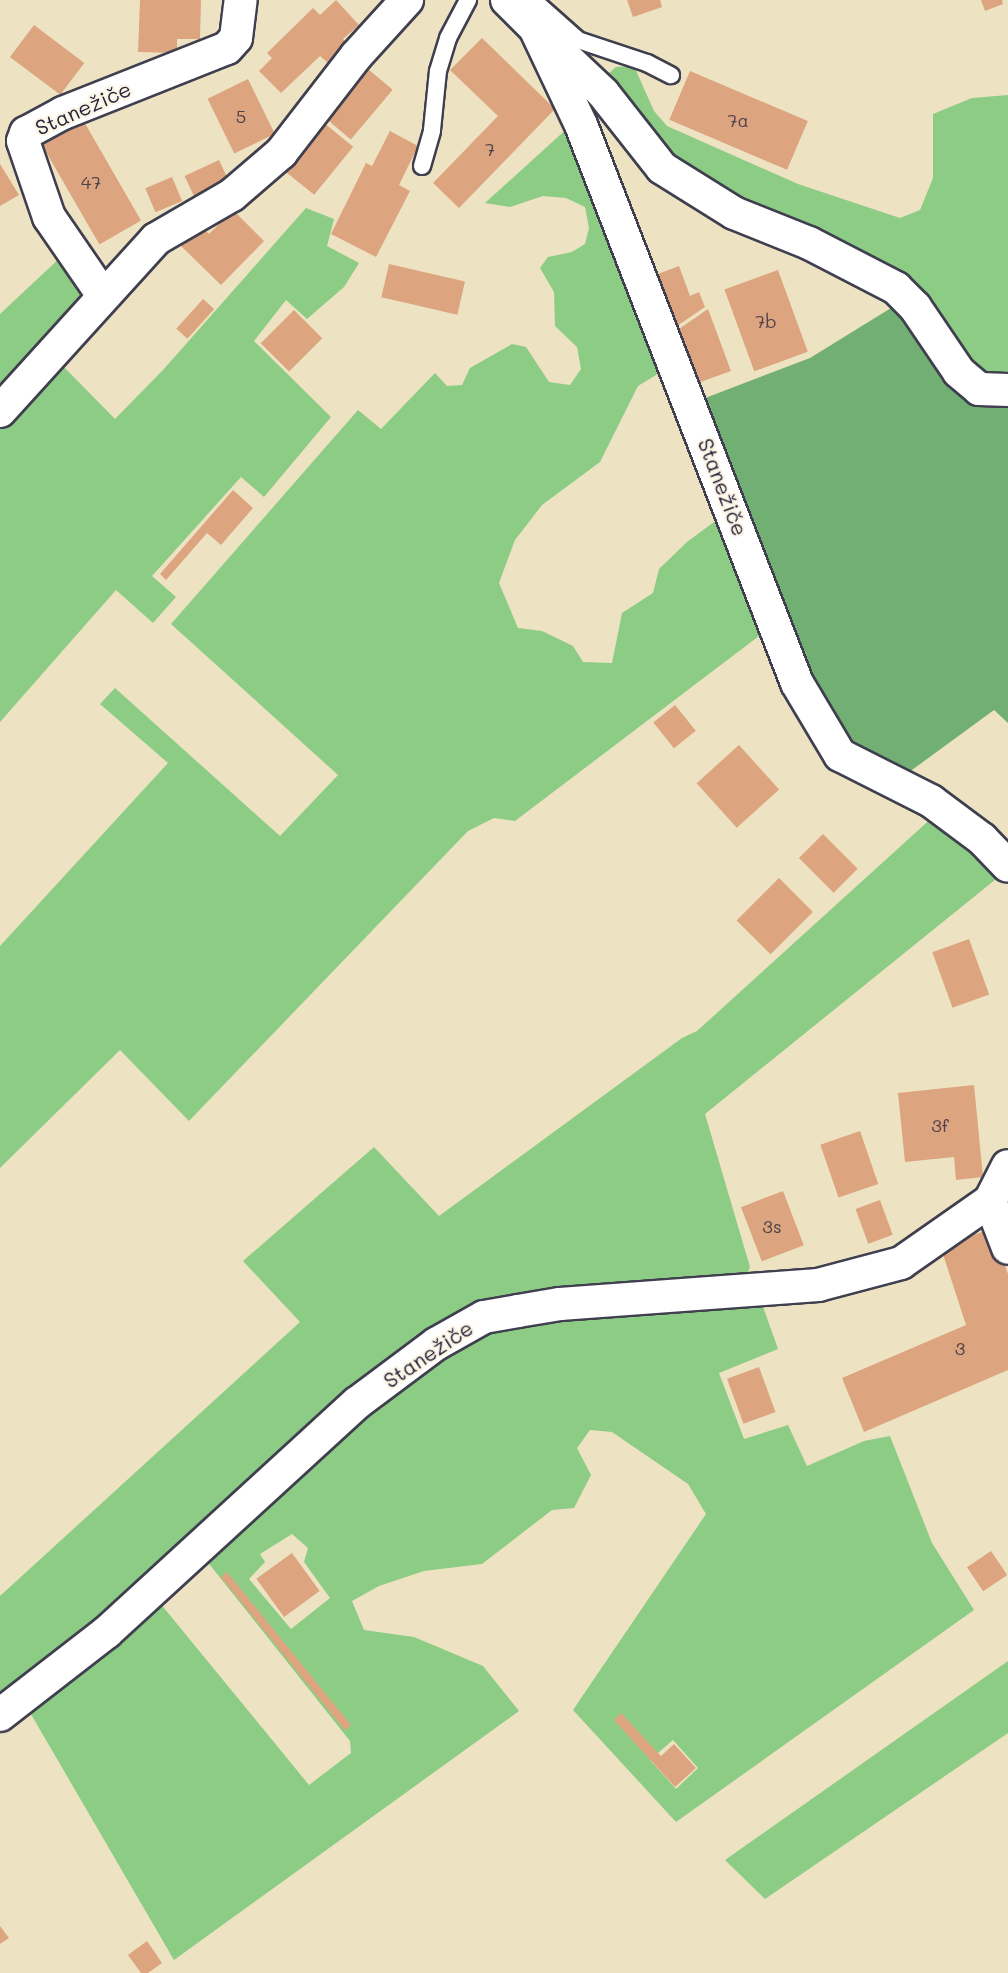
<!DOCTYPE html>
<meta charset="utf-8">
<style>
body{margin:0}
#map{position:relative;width:1008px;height:1973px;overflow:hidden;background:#ede3c3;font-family:Mali,sans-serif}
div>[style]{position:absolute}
.green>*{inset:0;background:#8ccc84}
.forest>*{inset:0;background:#71b072}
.building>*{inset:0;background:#dca47f;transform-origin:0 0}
.roads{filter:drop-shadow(2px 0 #403f4f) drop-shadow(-2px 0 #403f4f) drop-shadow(0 2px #403f4f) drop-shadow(0 -2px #403f4f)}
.lane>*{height:16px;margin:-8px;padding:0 8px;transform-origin:8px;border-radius:8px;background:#fff}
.street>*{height:32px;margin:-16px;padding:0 16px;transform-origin:16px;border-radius:16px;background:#fff}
span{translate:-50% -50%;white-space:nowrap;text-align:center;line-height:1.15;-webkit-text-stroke:4.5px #fcf5e5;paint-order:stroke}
.number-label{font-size:18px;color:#50424c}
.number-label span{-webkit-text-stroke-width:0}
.street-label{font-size:21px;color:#22223b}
</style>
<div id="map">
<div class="green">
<i style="clip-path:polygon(634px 66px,654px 111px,667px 126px,798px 184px,900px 218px,920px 210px,933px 178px,933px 114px,972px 98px,1008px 95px,1008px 383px,972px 372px,914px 287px,676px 168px,607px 75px,616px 67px)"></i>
<i style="clip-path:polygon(571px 125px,666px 369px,638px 386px,600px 462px,542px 505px,515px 540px,499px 583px,518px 628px,542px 631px,573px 646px,583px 662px,612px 663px,622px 613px,653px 593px,659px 569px,687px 542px,722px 516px,763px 627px,759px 636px,515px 821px,494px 818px,468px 831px,189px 1121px,120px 1050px,0 1168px,0 946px,168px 763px,100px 704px,115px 688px,280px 836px,338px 775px,171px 624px,358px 410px,381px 429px,435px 373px,447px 386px,462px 385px,470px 368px,512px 344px,526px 347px,549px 382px,570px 385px,581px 369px,577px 347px,555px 326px,554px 292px,540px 268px,548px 257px,572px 252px,585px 244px,589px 228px,585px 207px,566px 198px,543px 196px,510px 207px,485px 203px)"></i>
<i style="clip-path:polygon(306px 208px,334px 219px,327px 246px,359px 263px,344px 287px,307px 319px,286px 300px,254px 341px,331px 417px,264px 497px,241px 477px,152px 576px,176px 597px,153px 623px,116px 590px,0 722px,0 424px,57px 360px,115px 419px,163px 370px)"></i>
<i style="clip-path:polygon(63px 255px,90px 294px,0 402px,0 314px)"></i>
<i style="clip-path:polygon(935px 815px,1006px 871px,705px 1114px,750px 1267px,745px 1280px,538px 1297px,336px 1409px,0 1706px,0 1596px,300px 1322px,243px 1261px,374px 1147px,439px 1216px,682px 1038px,697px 1031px)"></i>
<i style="clip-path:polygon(evenodd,761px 1301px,778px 1349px,719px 1373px,744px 1439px,788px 1425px,807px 1466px,864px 1441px,890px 1436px,932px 1543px,974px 1610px,676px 1822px,573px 1710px,706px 1514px,688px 1484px,612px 1432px,590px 1430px,577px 1448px,591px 1475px,574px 1508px,552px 1510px,482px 1564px,424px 1571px,379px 1586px,352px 1601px,364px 1630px,414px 1637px,483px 1666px,519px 1711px,174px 1960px,25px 1704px,155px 1597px,309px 1785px,351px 1753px,350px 1741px,202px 1555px,375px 1397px,488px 1325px,761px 1301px,292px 1534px,308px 1548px,304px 1562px,330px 1598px,291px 1629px,249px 1579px,265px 1562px,260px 1554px,292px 1534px,761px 1301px,673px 1740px,698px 1768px,676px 1789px,650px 1760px,673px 1740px)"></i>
<i style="clip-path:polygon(1008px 1661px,1008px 1733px,765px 1899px,725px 1860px)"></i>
</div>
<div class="forest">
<i style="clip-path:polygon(904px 300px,1008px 400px,1008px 723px,994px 710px,901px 778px,848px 743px,805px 680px,700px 400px,810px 358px)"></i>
</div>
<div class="building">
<i style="clip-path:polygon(140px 0,201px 0,200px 39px,177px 39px,177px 53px,138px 52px)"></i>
<i style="clip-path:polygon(336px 0,359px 25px,343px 39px,348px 44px,328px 63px,320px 56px,281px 93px,259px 71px,272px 58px,267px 53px,313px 8px,320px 15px)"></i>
<i style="clip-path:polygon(627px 0,660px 0,662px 7px,633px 17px)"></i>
<i style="clip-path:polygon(981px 0,1002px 0,1003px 4px,985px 11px)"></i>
<i style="left:34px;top:25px;width:63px;height:40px;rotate:37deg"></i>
<i style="clip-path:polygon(482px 38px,555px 109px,459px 208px,433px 183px,498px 116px,450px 70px)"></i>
<i style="left:362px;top:64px;width:40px;height:65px;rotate:40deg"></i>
<i style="left:690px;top:71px;width:128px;height:53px;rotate:23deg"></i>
<i style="left:248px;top:79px;width:61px;height:45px;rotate:64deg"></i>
<i style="left:319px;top:119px;width:44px;height:62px;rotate:39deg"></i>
<i style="left:83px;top:120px;width:116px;height:48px;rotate:60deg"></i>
<i style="clip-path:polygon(390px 131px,418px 146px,399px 185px,410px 191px,376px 257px,331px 234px,366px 163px,372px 166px)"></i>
<i style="left:219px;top:160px;width:26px;height:38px;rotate:65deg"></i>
<i style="clip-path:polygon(0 164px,19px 195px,0 206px)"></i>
<i style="left:172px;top:177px;width:26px;height:29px;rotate:67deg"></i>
<i style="clip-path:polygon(233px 210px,264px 241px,221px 285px,181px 246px,201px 226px,209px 234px)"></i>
<i style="left:389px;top:264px;width:78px;height:34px;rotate:13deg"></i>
<i style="clip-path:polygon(679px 266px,690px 296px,699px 292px,705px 307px,674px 328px,655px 275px)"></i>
<i style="left:778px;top:270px;width:87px;height:57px;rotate:70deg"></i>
<i style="left:203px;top:299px;width:15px;height:40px;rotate:42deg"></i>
<i style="clip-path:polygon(708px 309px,731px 371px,695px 384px,676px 331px)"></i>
<i style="left:294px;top:310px;width:40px;height:47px;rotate:45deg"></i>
<i style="clip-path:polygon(233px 490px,253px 508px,221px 545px,207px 533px,166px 580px,160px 574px)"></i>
<i style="left:675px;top:705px;width:33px;height:28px;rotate:51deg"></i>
<i style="left:739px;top:745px;width:60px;height:57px;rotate:48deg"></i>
<i style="left:823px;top:834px;width:49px;height:34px;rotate:45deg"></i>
<i style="left:779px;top:878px;width:48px;height:60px;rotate:45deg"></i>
<i style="left:969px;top:939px;width:59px;height:39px;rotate:70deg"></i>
<i style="clip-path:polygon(974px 1085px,983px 1177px,956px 1180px,954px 1157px,905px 1162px,898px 1093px)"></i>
<i style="left:860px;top:1131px;width:56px;height:42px;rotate:71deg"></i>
<i style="left:783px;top:1191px;width:58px;height:45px;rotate:69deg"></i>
<i style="left:880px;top:1200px;width:37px;height:26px;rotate:70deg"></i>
<i style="clip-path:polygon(992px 1229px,1008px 1274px,1008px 1370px,864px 1432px,842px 1378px,966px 1325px,940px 1245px)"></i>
<i style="left:759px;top:1367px;width:48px;height:34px;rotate:70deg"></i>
<i style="left:991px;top:1551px;width:29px;height:29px;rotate:56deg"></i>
<i style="left:292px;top:1553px;width:47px;height:44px;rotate:54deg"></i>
<i style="left:227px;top:1572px;width:197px;height:8px;rotate:51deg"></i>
<i style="clip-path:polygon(621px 1713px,661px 1756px,674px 1744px,696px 1768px,675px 1787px,614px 1720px)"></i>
<i style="clip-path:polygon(0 1926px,9px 1938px,0 1944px)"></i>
<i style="clip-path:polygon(147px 1941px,162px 1963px,148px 1973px,141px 1973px,128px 1955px)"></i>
</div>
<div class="roads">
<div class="lane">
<i style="left:533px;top:0;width:60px;rotate:41.6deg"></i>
<i style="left:578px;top:40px;width:73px;rotate:18.4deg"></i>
<i style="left:647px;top:63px;width:27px;rotate:27deg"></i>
<i style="left:422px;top:166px;width:37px;rotate:-74deg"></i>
<i style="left:432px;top:130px;width:59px;rotate:-84.2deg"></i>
<i style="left:438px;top:71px;width:34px;rotate:-73deg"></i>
<i style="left:448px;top:38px;width:43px;rotate:-62.2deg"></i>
</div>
<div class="street">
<i style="left:507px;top:0;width:40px;rotate:45deg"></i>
<i style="left:535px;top:28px;width:107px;rotate:64.6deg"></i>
<i style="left:581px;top:125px;width:598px;rotate:68.84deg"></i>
<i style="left:797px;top:683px;width:84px;rotate:59.2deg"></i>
<i style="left:840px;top:755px;width:102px;rotate:26.8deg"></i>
<i style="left:931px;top:801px;width:64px;rotate:36.7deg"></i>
<i style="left:982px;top:839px;width:37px;rotate:46deg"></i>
<i style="left:548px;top:41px;width:76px;rotate:43.4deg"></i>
<i style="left:603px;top:93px;width:95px;rotate:51.8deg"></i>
<i style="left:662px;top:168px;width:85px;rotate:32deg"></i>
<i style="left:734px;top:213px;width:81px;rotate:21.8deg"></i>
<i style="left:809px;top:243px;width:98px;rotate:27.3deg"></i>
<i style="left:896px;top:288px;width:27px;rotate:45deg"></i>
<i style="left:915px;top:307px;width:78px;rotate:55.9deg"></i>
<i style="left:959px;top:372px;width:26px;rotate:40deg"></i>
<i style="left:979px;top:389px;width:29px;rotate:2deg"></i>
<i style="left:102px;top:294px;width:93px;rotate:-124.5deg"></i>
<i style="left:49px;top:217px;width:80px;rotate:-108.9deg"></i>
<i style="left:23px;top:141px;width:9px;rotate:-69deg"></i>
<i style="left:26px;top:133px;width:42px;rotate:-28.4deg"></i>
<i style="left:63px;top:113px;width:176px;rotate:-21.6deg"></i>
<i style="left:227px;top:48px;width:13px;rotate:-48deg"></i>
<i style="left:236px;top:38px;width:38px;rotate:-83deg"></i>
<i style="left:0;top:411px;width:232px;rotate:-47.8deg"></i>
<i style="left:156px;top:239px;width:88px;rotate:-30.1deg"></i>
<i style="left:232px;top:195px;width:65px;rotate:-40.6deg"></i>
<i style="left:281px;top:153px;width:123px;rotate:-52.3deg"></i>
<i style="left:356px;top:56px;width:76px;rotate:-47.7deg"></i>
<i style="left:990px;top:1201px;width:50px;rotate:69deg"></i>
<i style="left:0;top:1715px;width:135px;rotate:-37.8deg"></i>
<i style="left:107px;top:1632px;width:339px;rotate:-42.5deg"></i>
<i style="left:357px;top:1403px;width:99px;rotate:-36.8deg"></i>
<i style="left:436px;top:1344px;width:55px;rotate:-29.4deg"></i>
<i style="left:484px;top:1317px;width:35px;rotate:-10deg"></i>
<i style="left:518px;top:1311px;width:43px;rotate:-9.5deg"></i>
<i style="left:560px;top:1304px;width:259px;rotate:-4.2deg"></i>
<i style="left:818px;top:1285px;width:86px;rotate:-14.8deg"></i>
<i style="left:901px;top:1263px;width:108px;rotate:-34.9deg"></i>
<i style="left:990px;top:1201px;width:39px;rotate:-63deg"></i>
</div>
</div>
<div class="number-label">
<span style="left:241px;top:116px">5</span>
<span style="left:738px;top:120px">7a</span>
<span style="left:490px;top:149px">7</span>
<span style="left:91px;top:182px">47</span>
<span style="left:766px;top:321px">7b</span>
<span style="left:940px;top:1125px">3f</span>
<span style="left:772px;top:1226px">3s</span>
<span style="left:960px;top:1348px">3</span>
</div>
<div class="street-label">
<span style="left:83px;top:108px;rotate:-24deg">Stanežiče</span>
<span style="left:723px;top:487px;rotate:69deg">Stanežiče</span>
<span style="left:428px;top:1354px;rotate:-34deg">Stanežiče</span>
</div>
</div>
